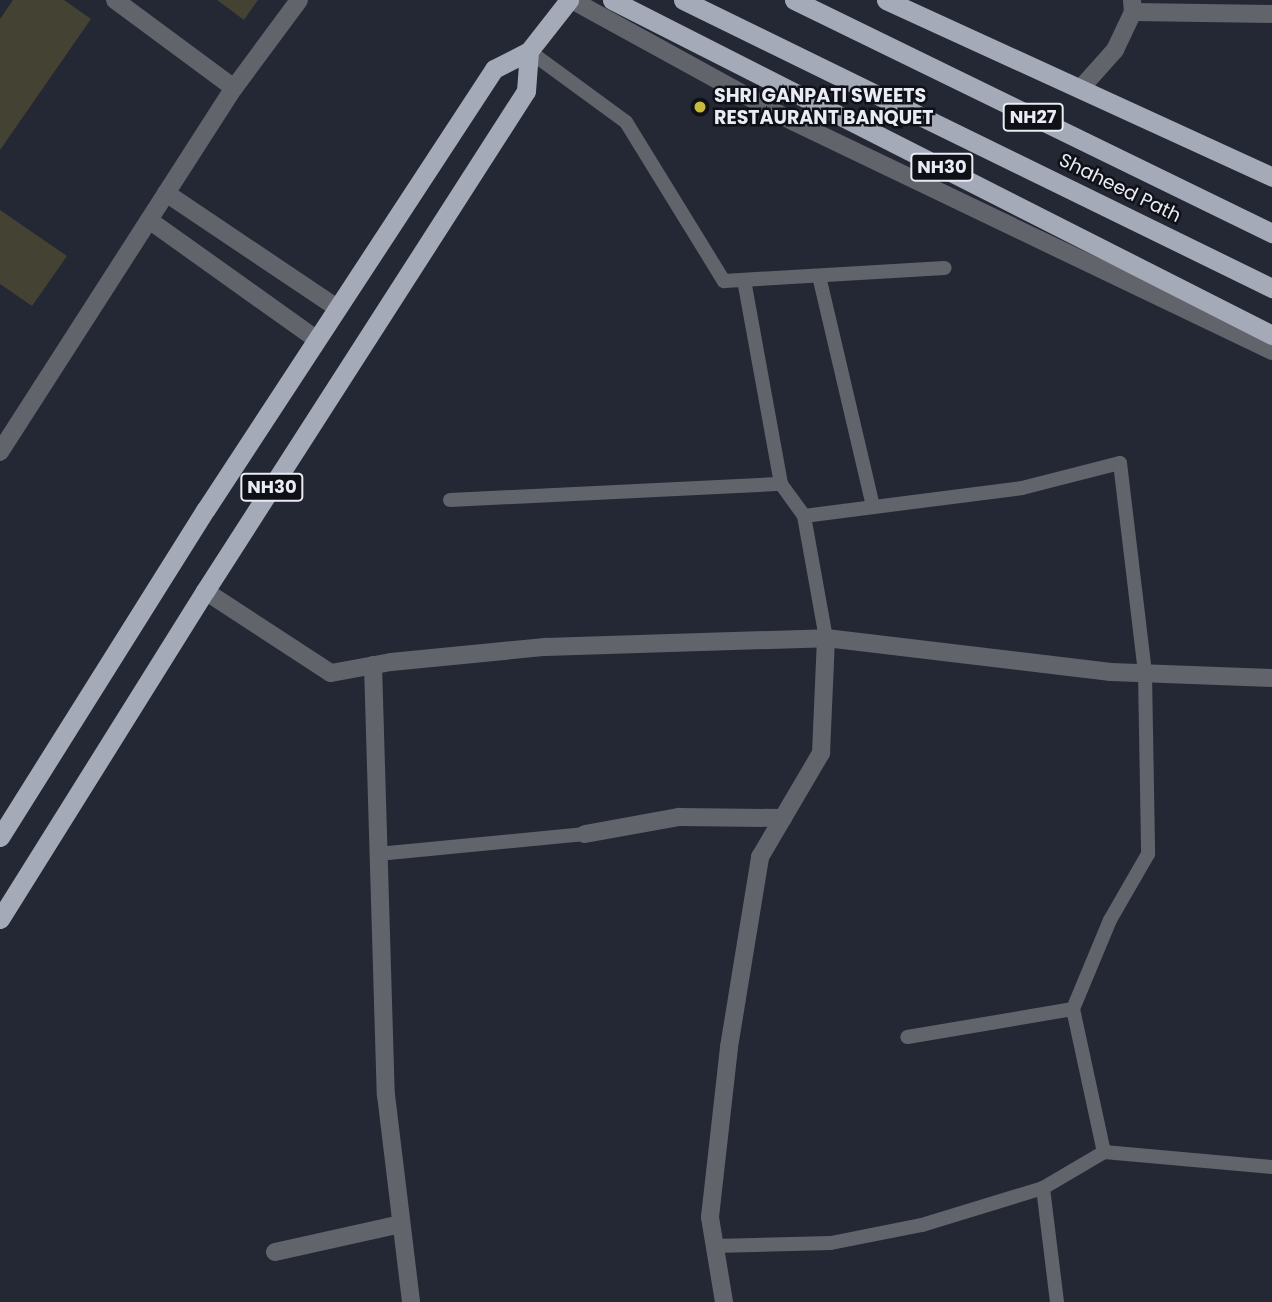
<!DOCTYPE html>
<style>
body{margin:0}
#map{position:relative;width:1272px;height:1302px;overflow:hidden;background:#242835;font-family:Poppins,sans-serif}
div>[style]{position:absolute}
.building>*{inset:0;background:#444233}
.service>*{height:14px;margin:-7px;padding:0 7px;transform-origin:7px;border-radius:7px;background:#62646b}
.minor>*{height:18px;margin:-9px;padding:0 9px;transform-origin:9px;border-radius:9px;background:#62646b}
.trunk>*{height:19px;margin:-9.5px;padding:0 9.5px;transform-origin:9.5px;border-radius:9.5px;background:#a5aab9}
.dots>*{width:19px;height:19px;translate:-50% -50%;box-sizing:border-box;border:4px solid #101117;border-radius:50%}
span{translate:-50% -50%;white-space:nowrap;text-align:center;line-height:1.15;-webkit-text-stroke:5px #101117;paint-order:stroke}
.shield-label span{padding:2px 5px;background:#101117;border:2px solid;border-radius:5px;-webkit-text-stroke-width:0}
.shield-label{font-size:18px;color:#e9ecf5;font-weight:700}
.poi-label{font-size:19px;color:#e9ecf5;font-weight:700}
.left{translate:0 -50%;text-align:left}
.street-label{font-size:19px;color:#e9ecf5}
</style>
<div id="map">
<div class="building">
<i style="clip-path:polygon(13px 0,64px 0,91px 19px,0 150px,0 19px)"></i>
<i style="clip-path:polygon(217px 0,258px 0,244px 20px)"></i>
<i style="clip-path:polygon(0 210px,67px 256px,32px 306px,0 284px)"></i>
</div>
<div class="service">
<i style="left:529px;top:51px;width:120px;rotate:36.2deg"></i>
<i style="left:626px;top:122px;width:187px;rotate:58.4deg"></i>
<i style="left:724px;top:281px;width:221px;rotate:-3.4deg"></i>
<i style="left:819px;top:276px;width:237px;rotate:76.8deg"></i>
<i style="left:744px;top:280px;width:207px;rotate:79.7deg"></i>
<i style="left:781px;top:484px;width:39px;rotate:54deg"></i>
<i style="left:804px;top:516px;width:124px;rotate:79.8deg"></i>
<i style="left:450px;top:500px;width:331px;rotate:-2.8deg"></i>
<i style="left:804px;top:516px;width:220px;rotate:-7.3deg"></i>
<i style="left:1022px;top:488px;width:101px;rotate:-14.3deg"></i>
<i style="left:1120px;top:463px;width:212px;rotate:83.2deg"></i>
<i style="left:1145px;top:674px;width:180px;rotate:89deg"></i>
<i style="left:1148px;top:854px;width:76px;rotate:119.9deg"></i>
<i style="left:1110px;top:920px;width:96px;rotate:112.6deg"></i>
<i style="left:1073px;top:1009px;width:168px;rotate:170.4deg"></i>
<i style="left:378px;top:854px;width:208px;rotate:-5.5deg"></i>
<i style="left:1073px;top:1009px;width:146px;rotate:77.8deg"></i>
<i style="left:1104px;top:1152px;width:169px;rotate:5.1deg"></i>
<i style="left:1043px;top:1188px;width:115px;rotate:83deg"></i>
<i style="left:715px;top:1246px;width:116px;rotate:-1.5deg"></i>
<i style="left:831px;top:1243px;width:93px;rotate:-11.2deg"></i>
<i style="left:922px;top:1225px;width:127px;rotate:-17deg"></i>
<i style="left:1043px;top:1188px;width:71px;rotate:-30.5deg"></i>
</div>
<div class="minor">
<i style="left:115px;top:0;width:148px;rotate:36.5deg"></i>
<i style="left:572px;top:0;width:253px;rotate:28.8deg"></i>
<i style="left:794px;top:122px;width:530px;rotate:25.6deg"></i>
<i style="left:1133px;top:12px;width:139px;rotate:0.8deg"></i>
<i style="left:1081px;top:88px;width:51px;rotate:-48.2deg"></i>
<i style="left:1115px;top:50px;width:42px;rotate:-64.7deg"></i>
<i style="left:1133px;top:12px;width:12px;rotate:-95deg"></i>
<i style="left:166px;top:193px;width:206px;rotate:33.9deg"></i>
<i style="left:149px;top:220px;width:205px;rotate:35.5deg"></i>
<i style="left:0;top:452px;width:433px;rotate:-57.3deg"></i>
<i style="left:234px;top:88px;width:109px;rotate:-53.5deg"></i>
<i style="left:205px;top:591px;width:150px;rotate:33.1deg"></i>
<i style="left:331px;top:673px;width:61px;rotate:-10.4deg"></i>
<i style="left:391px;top:662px;width:155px;rotate:-5.6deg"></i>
<i style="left:545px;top:647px;width:281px;rotate:-1.8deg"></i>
<i style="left:826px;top:638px;width:287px;rotate:6.8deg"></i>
<i style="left:1111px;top:672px;width:161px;rotate:2.1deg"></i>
<i style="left:373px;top:665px;width:430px;rotate:88.3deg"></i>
<i style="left:386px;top:1095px;width:209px;rotate:83.1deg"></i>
<i style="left:585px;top:834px;width:96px;rotate:-10.3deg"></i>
<i style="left:679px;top:817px;width:104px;rotate:0.6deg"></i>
<i style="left:275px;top:1252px;width:129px;rotate:-12.5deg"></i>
<i style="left:724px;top:1302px;width:86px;rotate:-99.4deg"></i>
<i style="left:710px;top:1217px;width:171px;rotate:-83.6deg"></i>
<i style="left:729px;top:1047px;width:193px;rotate:-80.7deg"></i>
<i style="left:760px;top:857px;width:121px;rotate:-59.6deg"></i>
<i style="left:821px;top:753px;width:115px;rotate:-87.5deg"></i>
</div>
<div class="trunk">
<i style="left:612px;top:0;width:740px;rotate:26.91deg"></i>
<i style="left:683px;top:0;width:656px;rotate:26.06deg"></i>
<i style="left:794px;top:0;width:532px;rotate:25.99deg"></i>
<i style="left:886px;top:0;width:425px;rotate:24.6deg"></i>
<i style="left:0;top:837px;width:387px;rotate:-57.9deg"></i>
<i style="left:206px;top:509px;width:526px;rotate:-56.79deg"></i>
<i style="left:494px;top:69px;width:39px;rotate:-27deg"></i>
<i style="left:529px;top:51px;width:65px;rotate:-51.9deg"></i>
<i style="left:0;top:919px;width:387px;rotate:-58deg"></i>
<i style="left:205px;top:591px;width:594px;rotate:-57.3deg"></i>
<i style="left:526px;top:91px;width:40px;rotate:-85.7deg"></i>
</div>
<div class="dots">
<i style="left:700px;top:107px;background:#c7bb3b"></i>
</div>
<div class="shield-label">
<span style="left:1033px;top:117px">NH27</span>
<span style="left:942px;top:167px">NH30</span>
<span style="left:272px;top:487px">NH30</span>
</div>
<div class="poi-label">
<span class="left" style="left:714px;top:107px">SHRI GANPATI SWEETS<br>RESTAURANT BANQUET</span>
</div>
<div class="street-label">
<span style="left:1120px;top:188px;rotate:26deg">Shaheed Path</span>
</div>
</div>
